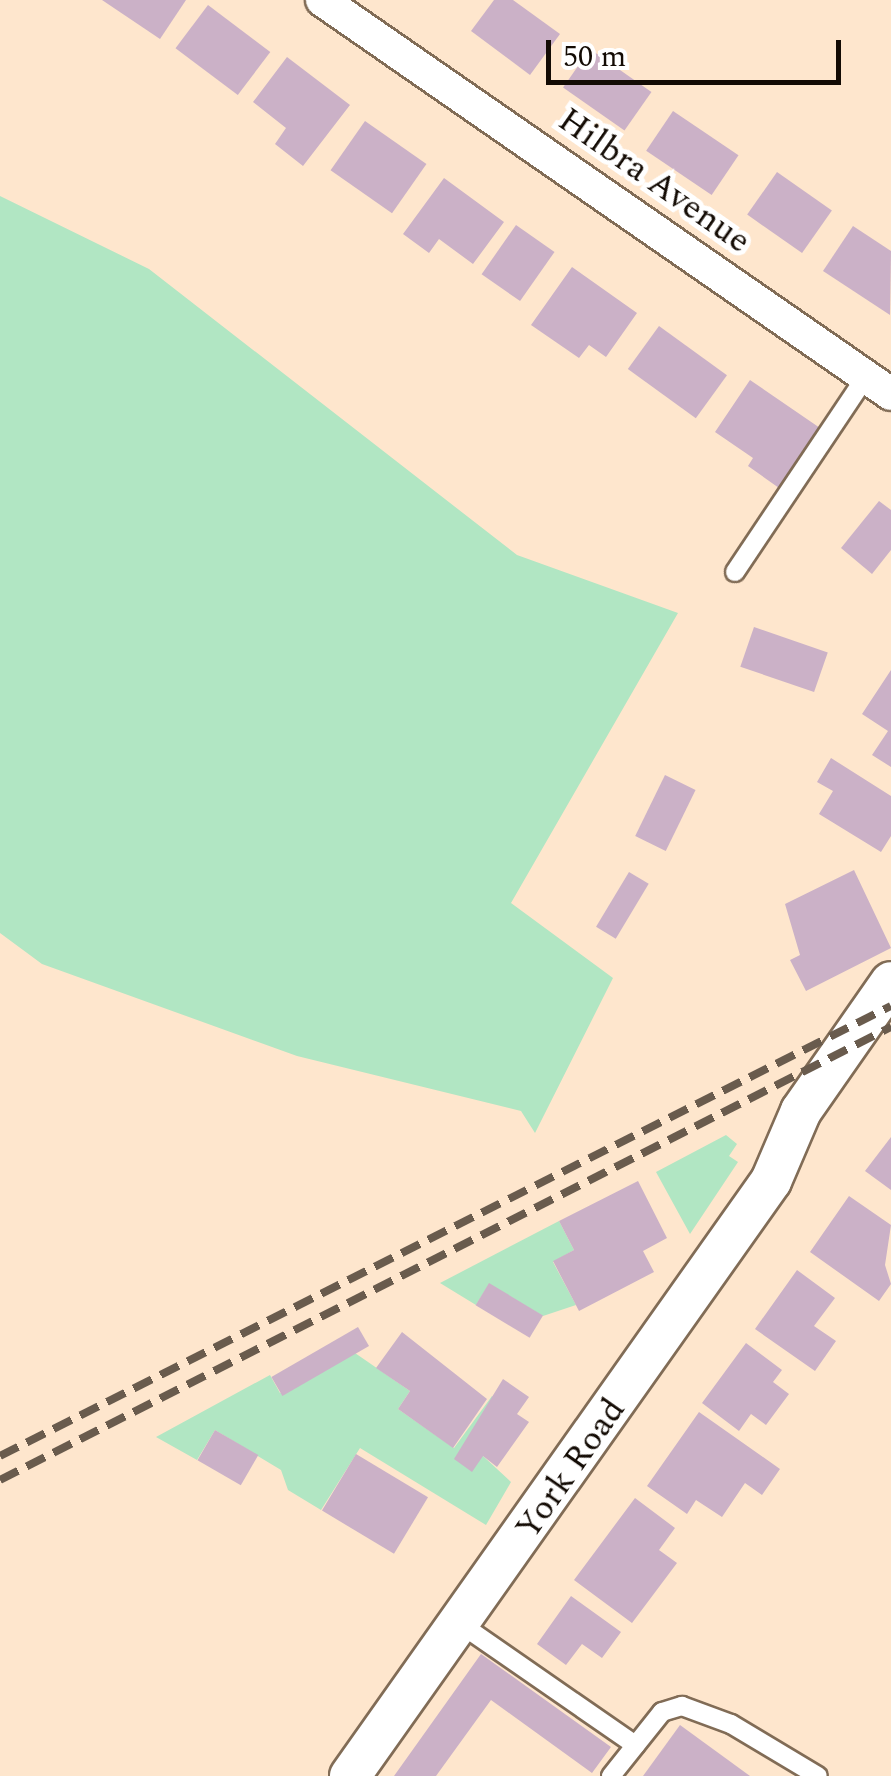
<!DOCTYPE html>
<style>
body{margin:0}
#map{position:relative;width:891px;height:1776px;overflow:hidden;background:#fee6cd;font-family:Spectral,serif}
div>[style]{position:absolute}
.green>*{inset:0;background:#b1e6c3}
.building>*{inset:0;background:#cbb1c7;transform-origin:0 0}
.roads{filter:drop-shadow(2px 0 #816c56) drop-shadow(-2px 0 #816c56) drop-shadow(0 2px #816c56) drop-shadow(0 -2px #816c56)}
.service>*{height:18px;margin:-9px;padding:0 9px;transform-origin:9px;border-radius:9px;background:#fff}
.minor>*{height:32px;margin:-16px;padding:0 16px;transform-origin:16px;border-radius:16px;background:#fff}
.tertiary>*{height:40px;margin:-20px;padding:0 20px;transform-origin:20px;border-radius:20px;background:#fff}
.rail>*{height:8px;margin-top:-4px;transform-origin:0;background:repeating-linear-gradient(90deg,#695b4d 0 20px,transparent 0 30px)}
span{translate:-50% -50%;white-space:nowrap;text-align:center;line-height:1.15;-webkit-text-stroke:10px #fff;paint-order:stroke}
.street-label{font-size:35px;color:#130b04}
.scale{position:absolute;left:546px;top:40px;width:295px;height:45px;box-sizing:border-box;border:5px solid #130b04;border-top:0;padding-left:12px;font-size:30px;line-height:35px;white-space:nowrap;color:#130b04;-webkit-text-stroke:8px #fff;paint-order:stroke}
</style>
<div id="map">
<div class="green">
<i style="clip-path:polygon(0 196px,149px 269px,517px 555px,678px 613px,511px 903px,613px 978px,535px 1133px,521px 1111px,297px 1056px,42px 964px,0 933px)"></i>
<i style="clip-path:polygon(726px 1135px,737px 1144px,729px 1156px,738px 1162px,690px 1234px,656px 1172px)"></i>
<i style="clip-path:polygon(559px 1221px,574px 1250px,553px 1262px,576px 1305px,543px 1316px,489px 1284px,476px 1305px,440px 1283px)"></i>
<i style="clip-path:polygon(355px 1353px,410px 1391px,398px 1409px,454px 1448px,492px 1396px,496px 1399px,483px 1456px,511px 1482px,486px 1525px,360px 1448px,321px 1510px,288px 1490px,281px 1470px,215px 1430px,197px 1460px,156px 1437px,270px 1375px,280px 1393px)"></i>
</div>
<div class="building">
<i style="clip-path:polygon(102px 0,186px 0,160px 39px)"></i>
<i style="clip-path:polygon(494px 0,513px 0,560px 34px,530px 75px,471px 31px)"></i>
<i style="left:208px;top:5px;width:78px;height:54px;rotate:37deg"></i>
<i style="left:590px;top:49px;width:75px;height:47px;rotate:35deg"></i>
<i style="clip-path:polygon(287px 57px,350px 105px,303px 166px,275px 144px,286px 128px,253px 102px)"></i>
<i style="left:673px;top:111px;width:79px;height:48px;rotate:34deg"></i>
<i style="left:365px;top:121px;width:75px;height:60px;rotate:35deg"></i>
<i style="left:777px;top:172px;width:67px;height:52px;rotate:35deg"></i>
<i style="clip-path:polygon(444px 178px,504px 222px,473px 264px,439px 239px,429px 253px,403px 234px)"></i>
<i style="left:516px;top:225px;width:47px;height:60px;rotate:35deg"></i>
<i style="clip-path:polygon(853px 226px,891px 251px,890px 315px,823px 271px)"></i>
<i style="clip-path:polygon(572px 267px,637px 313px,606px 357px,589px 345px,579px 358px,531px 325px)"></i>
<i style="left:659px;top:326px;width:84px;height:53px;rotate:36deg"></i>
<i style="clip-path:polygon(750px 380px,820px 428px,779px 488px,748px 466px,753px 458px,715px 432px)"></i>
<i style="clip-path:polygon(879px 501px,891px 510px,891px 550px,872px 574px,841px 548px)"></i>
<i style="left:754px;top:627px;width:78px;height:42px;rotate:19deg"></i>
<i style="clip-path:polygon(891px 670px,891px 767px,872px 755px,888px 731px,862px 714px)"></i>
<i style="clip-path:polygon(831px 758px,891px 796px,891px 836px,881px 852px,819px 814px,833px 791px,817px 782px)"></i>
<i style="left:665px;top:775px;width:34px;height:68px;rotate:26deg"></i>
<i style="clip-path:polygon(854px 870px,891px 948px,806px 991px,790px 960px,800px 955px,785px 904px)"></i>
<i style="left:629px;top:872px;width:23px;height:64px;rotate:31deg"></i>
<i style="clip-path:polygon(891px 1137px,891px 1190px,865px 1171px)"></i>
<i style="clip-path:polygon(638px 1181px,667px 1238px,643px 1251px,654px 1272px,579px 1311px,553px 1261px,574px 1250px,559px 1221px)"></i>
<i style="clip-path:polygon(849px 1196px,891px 1225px,885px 1265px,891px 1284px,879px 1301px,810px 1252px)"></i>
<i style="clip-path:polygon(797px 1270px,835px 1298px,814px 1326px,836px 1341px,815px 1371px,755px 1329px)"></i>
<i style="left:489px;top:1283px;width:63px;height:26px;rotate:31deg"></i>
<i style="left:358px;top:1327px;width:22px;height:100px;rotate:60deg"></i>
<i style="clip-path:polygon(402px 1332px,487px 1399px,453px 1448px,398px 1409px,410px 1391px,376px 1368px)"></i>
<i style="clip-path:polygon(746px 1343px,782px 1370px,773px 1382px,789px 1394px,766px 1425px,751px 1414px,739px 1431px,702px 1403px)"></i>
<i style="clip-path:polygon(503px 1379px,529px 1397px,517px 1414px,529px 1422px,497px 1467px,483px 1456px,472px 1472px,454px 1459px)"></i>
<i style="clip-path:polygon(699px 1412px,780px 1469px,762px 1495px,745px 1483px,722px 1517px,696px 1500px,687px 1514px,647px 1486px)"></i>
<i style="left:215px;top:1430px;width:50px;height:35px;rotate:30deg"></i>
<i style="left:356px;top:1454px;width:84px;height:66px;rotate:31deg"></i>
<i style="clip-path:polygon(635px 1498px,675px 1528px,659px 1550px,677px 1563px,632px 1623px,574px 1580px)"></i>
<i style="clip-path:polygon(571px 1596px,621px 1632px,602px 1658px,582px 1644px,566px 1665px,537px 1644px)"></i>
<i style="clip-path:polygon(481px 1654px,611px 1747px,592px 1773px,491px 1700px,436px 1776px,394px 1776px)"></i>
<i style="clip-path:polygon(680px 1725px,750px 1776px,643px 1776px)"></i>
</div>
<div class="roads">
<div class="service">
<i style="left:735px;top:572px;width:236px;rotate:-56.2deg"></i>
<i style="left:462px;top:1625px;width:211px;rotate:34.7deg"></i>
<i style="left:611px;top:1776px;width:82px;rotate:-51.4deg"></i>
<i style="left:662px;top:1712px;width:21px;rotate:-17deg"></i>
<i style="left:682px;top:1706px;width:52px;rotate:20.2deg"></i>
<i style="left:731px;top:1724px;width:101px;rotate:30.9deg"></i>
</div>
<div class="minor">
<i style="left:322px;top:0;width:692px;rotate:34.7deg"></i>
</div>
<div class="tertiary">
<i style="left:350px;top:1776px;width:729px;rotate:-54.72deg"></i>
<i style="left:771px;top:1181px;width:76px;rotate:-66.8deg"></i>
<i style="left:801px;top:1111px;width:157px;rotate:-55.1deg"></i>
</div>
</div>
<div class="rail">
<i style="left:0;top:1456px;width:998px;rotate:-26.8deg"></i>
<i style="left:0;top:1480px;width:1000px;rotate:-26.95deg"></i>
</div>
<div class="street-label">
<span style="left:654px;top:181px;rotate:35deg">Hilbra Avenue</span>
<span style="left:571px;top:1469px;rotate:-55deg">York Road</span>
</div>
<div class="scale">50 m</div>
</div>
